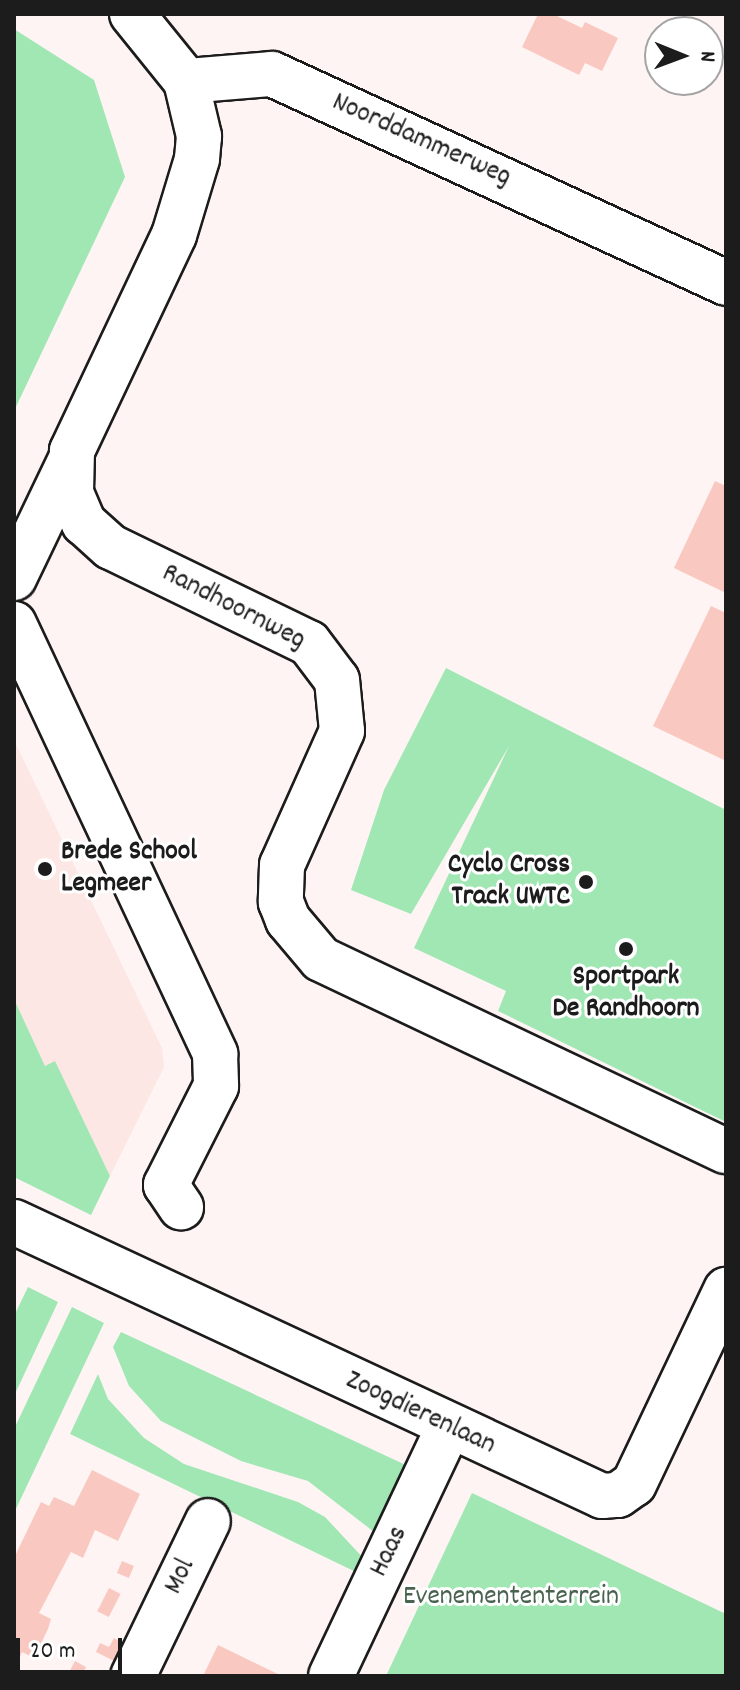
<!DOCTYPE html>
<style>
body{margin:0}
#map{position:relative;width:740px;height:1690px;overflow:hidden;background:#fef4f3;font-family:Dekko,sans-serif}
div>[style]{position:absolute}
.built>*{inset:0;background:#fce7e4}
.green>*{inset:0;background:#a0e7b4}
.building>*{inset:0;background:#f9c9c1;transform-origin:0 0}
.roads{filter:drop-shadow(2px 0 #1c1c1c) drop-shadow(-2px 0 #1c1c1c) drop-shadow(0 2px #1c1c1c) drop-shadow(0 -2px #1c1c1c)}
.minor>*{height:44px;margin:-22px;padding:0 22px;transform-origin:22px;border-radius:22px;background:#fff}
.dots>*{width:22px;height:22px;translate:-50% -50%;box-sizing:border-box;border:4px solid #fff;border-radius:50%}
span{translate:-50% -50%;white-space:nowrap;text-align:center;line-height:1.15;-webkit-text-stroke:6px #fff;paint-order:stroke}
.street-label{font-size:28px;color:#1c1c1c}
.poi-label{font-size:28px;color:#1c1c1c;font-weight:700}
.left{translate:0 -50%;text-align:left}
.right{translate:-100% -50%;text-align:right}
.park-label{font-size:28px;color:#4a6351}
.frame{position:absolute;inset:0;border:16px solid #1c1c1c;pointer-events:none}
.north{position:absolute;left:644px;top:16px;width:80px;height:80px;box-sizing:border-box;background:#fff;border:2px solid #a4a4a4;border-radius:50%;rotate:91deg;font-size:22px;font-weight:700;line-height:32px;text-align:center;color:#1c1c1c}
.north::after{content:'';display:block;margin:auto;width:28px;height:36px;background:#1c1c1c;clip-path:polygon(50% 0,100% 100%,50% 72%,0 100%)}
.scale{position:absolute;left:16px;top:1638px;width:106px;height:36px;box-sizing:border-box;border:4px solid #1c1c1c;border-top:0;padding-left:10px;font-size:24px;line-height:28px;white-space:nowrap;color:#1c1c1c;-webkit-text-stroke:6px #fff;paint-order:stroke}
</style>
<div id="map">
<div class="built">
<i style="clip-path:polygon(14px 740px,162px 1048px,164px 1067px,110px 1176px,55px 1062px,45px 1066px,14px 999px)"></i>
</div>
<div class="green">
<i style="clip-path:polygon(14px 29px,94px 80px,125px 177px,14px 411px)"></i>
<i style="clip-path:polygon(446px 668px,726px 810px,726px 1122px,498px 1011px,506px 991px,414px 948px,509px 746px,411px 914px,351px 890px,384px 790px)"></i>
<i style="clip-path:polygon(14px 999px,45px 1066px,55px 1061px,110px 1176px,91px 1215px,14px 1177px)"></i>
<i style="clip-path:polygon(28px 1287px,58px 1302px,14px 1396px,14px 1316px)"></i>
<i style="clip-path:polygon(72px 1307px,104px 1323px,14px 1513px,14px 1429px)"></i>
<i style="clip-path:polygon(121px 1332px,410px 1467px,378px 1535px,308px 1481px,241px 1461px,161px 1421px,129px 1386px,113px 1347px)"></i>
<i style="clip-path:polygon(98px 1374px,108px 1399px,144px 1438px,184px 1464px,298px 1502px,325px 1517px,367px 1562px,360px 1574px,70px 1434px)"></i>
<i style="clip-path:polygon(472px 1493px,726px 1614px,726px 1676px,386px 1676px)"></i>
</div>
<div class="building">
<i style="clip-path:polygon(538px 14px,553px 14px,582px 28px,585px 22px,618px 38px,602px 71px,585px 63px,579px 75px,522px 47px)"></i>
<i style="clip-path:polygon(715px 481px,726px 486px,726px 593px,674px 568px)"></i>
<i style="clip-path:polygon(711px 606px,726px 613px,726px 761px,653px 726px)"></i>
<i style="clip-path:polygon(92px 1470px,140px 1494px,118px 1541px,95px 1530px,83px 1558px,71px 1552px,39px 1613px,51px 1619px,48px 1629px,34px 1658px,22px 1652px,14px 1670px,14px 1558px,41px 1502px,49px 1506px,54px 1497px,74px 1506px)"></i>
<i style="left:122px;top:1561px;width:13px;height:13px;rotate:23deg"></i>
<i style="left:109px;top:1588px;width:13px;height:26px;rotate:27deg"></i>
<i style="clip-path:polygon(114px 1638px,126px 1645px,118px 1663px,96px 1652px,100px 1643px,109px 1647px)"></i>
<i style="clip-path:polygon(218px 1645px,282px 1676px,203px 1676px)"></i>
<i style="clip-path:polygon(75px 1661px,86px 1667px,82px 1676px,67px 1676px)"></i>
</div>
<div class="roads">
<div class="minor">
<i style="left:132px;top:14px;width:86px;rotate:51.1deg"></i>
<i style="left:186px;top:81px;width:57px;rotate:76.7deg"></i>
<i style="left:199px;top:136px;width:23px;rotate:95deg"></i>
<i style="left:197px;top:159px;width:79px;rotate:106.8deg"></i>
<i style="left:174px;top:235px;width:239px;rotate:115.3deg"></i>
<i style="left:72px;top:451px;width:42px;rotate:91.4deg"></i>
<i style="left:71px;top:493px;width:33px;rotate:67deg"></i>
<i style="left:84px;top:523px;width:36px;rotate:42deg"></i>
<i style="left:111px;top:547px;width:220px;rotate:25.9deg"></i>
<i style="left:309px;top:643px;width:46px;rotate:52.9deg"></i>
<i style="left:337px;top:680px;width:51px;rotate:84.4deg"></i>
<i style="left:342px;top:731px;width:147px;rotate:114.1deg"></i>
<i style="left:282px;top:865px;width:37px;rotate:92deg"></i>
<i style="left:281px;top:902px;width:19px;rotate:69deg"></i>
<i style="left:288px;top:920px;width:51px;rotate:49.8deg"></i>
<i style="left:321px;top:959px;width:448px;rotate:25.4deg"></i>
<i style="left:186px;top:81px;width:86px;rotate:-4.7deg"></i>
<i style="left:272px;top:74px;width:500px;rotate:24.7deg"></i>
<i style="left:14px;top:578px;width:130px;rotate:-64.4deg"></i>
<i style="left:14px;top:624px;width:475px;rotate:64.9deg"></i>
<i style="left:215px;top:1054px;width:32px;rotate:88deg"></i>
<i style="left:216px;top:1086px;width:111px;rotate:116.8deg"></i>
<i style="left:166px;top:1185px;width:27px;rotate:56deg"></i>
<i style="left:14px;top:1222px;width:649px;rotate:24.98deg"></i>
<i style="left:602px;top:1496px;width:16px;rotate:-4deg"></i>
<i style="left:618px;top:1495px;width:19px;rotate:-35deg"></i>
<i style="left:634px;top:1484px;width:215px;rotate:-64.6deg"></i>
<i style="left:133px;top:1676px;width:172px;rotate:-64.2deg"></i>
<i style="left:331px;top:1676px;width:274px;rotate:-64.7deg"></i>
</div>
</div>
<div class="dots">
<i style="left:45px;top:869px;background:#1c1c1c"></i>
<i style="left:586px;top:882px;background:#1c1c1c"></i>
<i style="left:626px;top:949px;background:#1c1c1c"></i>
</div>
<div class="street-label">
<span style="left:421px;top:141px;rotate:24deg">Noorddammerweg</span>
<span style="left:233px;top:608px;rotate:27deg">Randhoornweg</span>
<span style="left:420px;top:1414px;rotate:25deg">Zoogdierenlaan</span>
<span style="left:390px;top:1552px;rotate:-64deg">Haas</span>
<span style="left:181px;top:1577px;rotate:-64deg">Mol</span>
</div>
<div class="poi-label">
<span class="left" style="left:61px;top:869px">Brede School<br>Legmeer</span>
<span class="right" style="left:570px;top:882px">Cyclo Cross<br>Track UWTC</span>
<span style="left:626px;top:994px">Sportpark<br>De Randhoorn</span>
</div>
<div class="park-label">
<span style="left:511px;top:1598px">Evenemententerrein</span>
</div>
<div class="frame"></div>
<div class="north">N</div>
<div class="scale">20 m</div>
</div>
